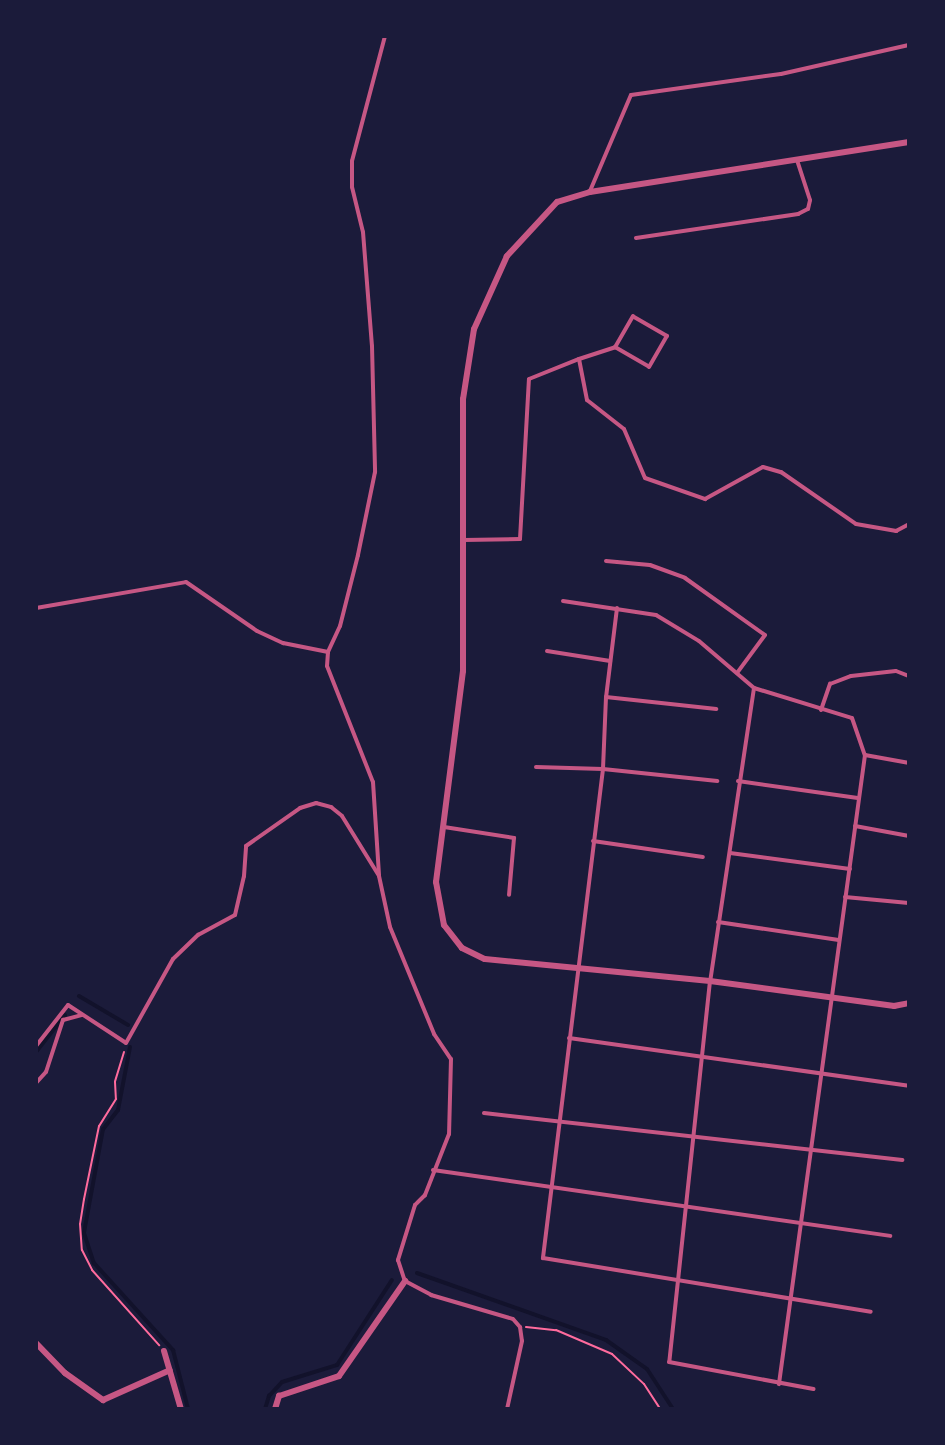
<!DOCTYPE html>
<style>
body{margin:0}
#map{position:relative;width:945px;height:1445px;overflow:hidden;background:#1b1b3a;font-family:"Times New Roman",serif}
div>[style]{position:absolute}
.stream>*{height:4px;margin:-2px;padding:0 2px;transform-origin:2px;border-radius:2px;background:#12122b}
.path>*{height:2px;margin:-1px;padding:0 1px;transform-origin:1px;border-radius:1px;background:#ff6b9d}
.service>*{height:4px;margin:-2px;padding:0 2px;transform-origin:2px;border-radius:2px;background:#c65784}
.minor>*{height:6px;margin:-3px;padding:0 3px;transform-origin:3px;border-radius:3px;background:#c65784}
span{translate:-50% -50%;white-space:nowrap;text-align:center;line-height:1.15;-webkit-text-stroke:6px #1b1b3a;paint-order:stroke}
.frame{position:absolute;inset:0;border:38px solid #1b1b3a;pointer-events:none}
</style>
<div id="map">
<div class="stream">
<i style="left:79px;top:996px;width:57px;rotate:30.6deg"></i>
<i style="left:130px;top:1047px;width:64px;rotate:100.8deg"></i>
<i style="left:118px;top:1110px;width:24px;rotate:128deg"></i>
<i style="left:103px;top:1129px;width:106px;rotate:100.4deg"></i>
<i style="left:84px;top:1233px;width:32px;rotate:72deg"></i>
<i style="left:94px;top:1263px;width:118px;rotate:47.8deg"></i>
<i style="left:173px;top:1350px;width:61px;rotate:75.7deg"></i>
<i style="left:36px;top:1052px;width:47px;rotate:-51.9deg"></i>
<i style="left:417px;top:1273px;width:201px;rotate:19.5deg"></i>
<i style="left:606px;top:1340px;width:50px;rotate:35.3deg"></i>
<i style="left:647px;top:1369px;width:48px;rotate:57deg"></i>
<i style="left:265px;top:1409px;width:14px;rotate:-73deg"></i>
<i style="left:269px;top:1396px;width:19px;rotate:-47deg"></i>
<i style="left:282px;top:1382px;width:58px;rotate:-17.2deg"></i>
<i style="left:337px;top:1365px;width:101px;rotate:-57.1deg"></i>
</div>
<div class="path">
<i style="left:124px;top:1052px;width:31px;rotate:107deg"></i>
<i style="left:115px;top:1082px;width:17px;rotate:87deg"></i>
<i style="left:116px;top:1099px;width:32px;rotate:122deg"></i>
<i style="left:99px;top:1126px;width:75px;rotate:101.6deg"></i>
<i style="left:84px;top:1199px;width:25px;rotate:99deg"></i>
<i style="left:80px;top:1224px;width:26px;rotate:86deg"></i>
<i style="left:82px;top:1250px;width:22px;rotate:63deg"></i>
<i style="left:92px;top:1270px;width:101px;rotate:48.2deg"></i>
<i style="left:526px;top:1327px;width:30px;rotate:6deg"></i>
<i style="left:556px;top:1330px;width:61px;rotate:23.2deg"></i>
<i style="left:612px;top:1354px;width:44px;rotate:43.2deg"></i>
<i style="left:644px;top:1384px;width:30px;rotate:57deg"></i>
</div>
<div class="service">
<i style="left:385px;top:36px;width:129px;rotate:104.8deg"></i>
<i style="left:352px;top:161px;width:26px;rotate:90deg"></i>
<i style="left:352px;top:187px;width:46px;rotate:76.3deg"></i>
<i style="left:363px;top:232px;width:114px;rotate:85.5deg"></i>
<i style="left:372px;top:346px;width:126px;rotate:88.6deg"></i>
<i style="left:375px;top:472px;width:85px;rotate:101.6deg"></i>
<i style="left:358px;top:555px;width:73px;rotate:104.2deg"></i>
<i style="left:340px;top:626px;width:29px;rotate:115deg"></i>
<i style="left:328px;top:652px;width:14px;rotate:94deg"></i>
<i style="left:327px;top:666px;width:125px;rotate:68.4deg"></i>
<i style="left:373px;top:782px;width:94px;rotate:86.3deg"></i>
<i style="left:379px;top:876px;width:52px;rotate:77.8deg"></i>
<i style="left:390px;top:927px;width:116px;rotate:67.6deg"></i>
<i style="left:434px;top:1034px;width:30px;rotate:56deg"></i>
<i style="left:451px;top:1059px;width:75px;rotate:91.5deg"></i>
<i style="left:449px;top:1134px;width:66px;rotate:111.5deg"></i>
<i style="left:425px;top:1195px;width:14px;rotate:135deg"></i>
<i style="left:415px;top:1205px;width:58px;rotate:107.2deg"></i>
<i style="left:398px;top:1260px;width:22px;rotate:72deg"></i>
<i style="left:405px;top:1281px;width:30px;rotate:28deg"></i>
<i style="left:431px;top:1295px;width:85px;rotate:16.3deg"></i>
<i style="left:513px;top:1319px;width:11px;rotate:49deg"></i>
<i style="left:520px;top:1327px;width:14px;rotate:82deg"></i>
<i style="left:522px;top:1341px;width:70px;rotate:102.4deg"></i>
<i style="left:590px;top:191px;width:104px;rotate:-66.9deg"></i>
<i style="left:631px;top:95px;width:151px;rotate:-8deg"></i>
<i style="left:781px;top:74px;width:131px;rotate:-12.8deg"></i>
<i style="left:636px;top:238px;width:164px;rotate:-8.4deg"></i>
<i style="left:798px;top:214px;width:11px;rotate:-27deg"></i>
<i style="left:808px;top:209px;width:9px;rotate:-77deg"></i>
<i style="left:810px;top:200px;width:42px;rotate:-108deg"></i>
<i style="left:579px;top:359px;width:38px;rotate:-18deg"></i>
<i style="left:615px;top:347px;width:39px;rotate:30deg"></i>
<i style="left:649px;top:367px;width:36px;rotate:-60deg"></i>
<i style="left:667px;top:336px;width:39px;rotate:-150deg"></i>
<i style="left:633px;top:316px;width:36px;rotate:120deg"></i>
<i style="left:464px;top:540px;width:56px;rotate:-1deg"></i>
<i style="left:520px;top:539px;width:160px;rotate:-86.8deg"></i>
<i style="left:529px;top:379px;width:54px;rotate:-21.8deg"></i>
<i style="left:579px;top:359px;width:42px;rotate:79deg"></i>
<i style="left:587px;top:400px;width:47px;rotate:38.1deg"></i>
<i style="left:624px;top:429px;width:53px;rotate:66.8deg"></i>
<i style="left:645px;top:478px;width:64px;rotate:19.3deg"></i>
<i style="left:705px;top:499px;width:66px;rotate:-28.9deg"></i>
<i style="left:763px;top:467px;width:19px;rotate:16deg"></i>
<i style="left:781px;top:472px;width:91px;rotate:34.7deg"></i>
<i style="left:856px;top:524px;width:41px;rotate:9.9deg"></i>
<i style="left:896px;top:531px;width:15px;rotate:-28deg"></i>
<i style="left:606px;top:561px;width:44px;rotate:5.2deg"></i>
<i style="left:650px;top:565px;width:37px;rotate:20deg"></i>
<i style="left:685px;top:578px;width:98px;rotate:35.5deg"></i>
<i style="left:765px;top:635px;width:47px;rotate:126.4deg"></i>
<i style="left:563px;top:601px;width:94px;rotate:8.6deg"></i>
<i style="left:656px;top:615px;width:50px;rotate:31.2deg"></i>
<i style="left:699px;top:641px;width:72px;rotate:40.5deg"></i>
<i style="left:754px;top:688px;width:102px;rotate:17deg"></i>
<i style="left:852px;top:718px;width:39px;rotate:71deg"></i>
<i style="left:865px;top:755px;width:635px;rotate:97.79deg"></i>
<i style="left:36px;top:608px;width:152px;rotate:-9.8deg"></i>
<i style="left:186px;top:582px;width:86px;rotate:34.6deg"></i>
<i style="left:257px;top:631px;width:29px;rotate:25deg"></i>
<i style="left:283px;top:643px;width:46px;rotate:11.3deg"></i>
<i style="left:617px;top:608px;width:90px;rotate:97deg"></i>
<i style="left:606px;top:697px;width:72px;rotate:92.4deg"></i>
<i style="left:603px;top:769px;width:493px;rotate:97deg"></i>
<i style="left:543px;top:1258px;width:332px;rotate:9.3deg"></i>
<i style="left:547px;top:651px;width:64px;rotate:9deg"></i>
<i style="left:754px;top:688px;width:296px;rotate:98.5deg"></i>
<i style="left:710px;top:981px;width:383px;rotate:96.1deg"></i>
<i style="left:669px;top:1362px;width:147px;rotate:10.6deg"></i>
<i style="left:606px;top:697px;width:111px;rotate:6.2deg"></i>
<i style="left:821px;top:710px;width:28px;rotate:-71deg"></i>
<i style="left:830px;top:684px;width:22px;rotate:-21deg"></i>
<i style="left:851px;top:676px;width:45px;rotate:-6.3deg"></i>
<i style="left:896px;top:671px;width:14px;rotate:21deg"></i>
<i style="left:865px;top:755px;width:45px;rotate:10.3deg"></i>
<i style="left:536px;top:767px;width:67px;rotate:1.7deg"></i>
<i style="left:603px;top:769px;width:115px;rotate:6deg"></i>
<i style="left:738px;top:781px;width:121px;rotate:8.1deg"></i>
<i style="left:855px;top:826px;width:55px;rotate:10.5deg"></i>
<i style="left:444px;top:827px;width:71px;rotate:8.9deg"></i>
<i style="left:514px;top:838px;width:57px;rotate:95deg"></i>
<i style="left:593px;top:841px;width:111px;rotate:8.3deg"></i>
<i style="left:730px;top:853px;width:121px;rotate:7.6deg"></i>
<i style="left:845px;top:897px;width:64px;rotate:5.4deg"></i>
<i style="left:718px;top:922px;width:122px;rotate:8.5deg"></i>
<i style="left:569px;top:1038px;width:343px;rotate:8deg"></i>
<i style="left:36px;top:1046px;width:52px;rotate:-52deg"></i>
<i style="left:68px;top:1005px;width:69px;rotate:33.2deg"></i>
<i style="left:126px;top:1043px;width:96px;rotate:-60.8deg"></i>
<i style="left:173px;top:959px;width:35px;rotate:-44deg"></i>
<i style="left:198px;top:935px;width:42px;rotate:-28.4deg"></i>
<i style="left:235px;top:915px;width:40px;rotate:-77deg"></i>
<i style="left:244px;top:876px;width:30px;rotate:-86deg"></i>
<i style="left:246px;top:846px;width:66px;rotate:-35.1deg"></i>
<i style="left:300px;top:808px;width:17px;rotate:-17deg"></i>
<i style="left:316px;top:803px;width:16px;rotate:15deg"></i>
<i style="left:331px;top:807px;width:14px;rotate:39deg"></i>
<i style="left:342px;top:816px;width:70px;rotate:58.3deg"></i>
<i style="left:36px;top:1083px;width:15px;rotate:-48deg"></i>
<i style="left:46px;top:1072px;width:55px;rotate:-71.9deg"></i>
<i style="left:63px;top:1020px;width:20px;rotate:-15deg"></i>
<i style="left:484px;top:1113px;width:421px;rotate:6.4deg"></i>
<i style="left:433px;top:1170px;width:462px;rotate:8.2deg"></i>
</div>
<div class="minor">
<i style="left:909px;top:142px;width:323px;rotate:171.1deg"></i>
<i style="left:590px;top:192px;width:34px;rotate:163deg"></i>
<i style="left:557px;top:202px;width:74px;rotate:132.8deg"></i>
<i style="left:507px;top:256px;width:80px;rotate:114.3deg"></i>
<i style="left:474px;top:329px;width:71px;rotate:98.9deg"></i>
<i style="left:463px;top:399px;width:272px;rotate:90deg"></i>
<i style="left:463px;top:671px;width:213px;rotate:97.3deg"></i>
<i style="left:436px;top:882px;width:44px;rotate:79.5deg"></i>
<i style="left:444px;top:925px;width:29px;rotate:52deg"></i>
<i style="left:462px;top:948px;width:25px;rotate:26deg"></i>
<i style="left:485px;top:959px;width:226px;rotate:5.6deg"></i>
<i style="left:710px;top:981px;width:186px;rotate:7.7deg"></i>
<i style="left:894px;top:1006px;width:15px;rotate:-11deg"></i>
<i style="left:36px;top:1343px;width:42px;rotate:46deg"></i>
<i style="left:65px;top:1373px;width:47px;rotate:35.4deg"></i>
<i style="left:103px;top:1400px;width:73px;rotate:-24.1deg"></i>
<i style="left:164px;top:1351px;width:60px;rotate:73.7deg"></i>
<i style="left:275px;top:1409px;width:14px;rotate:-73deg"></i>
<i style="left:279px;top:1396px;width:63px;rotate:-18.4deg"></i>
<i style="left:339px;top:1376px;width:116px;rotate:-55.2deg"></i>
</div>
<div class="frame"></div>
</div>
